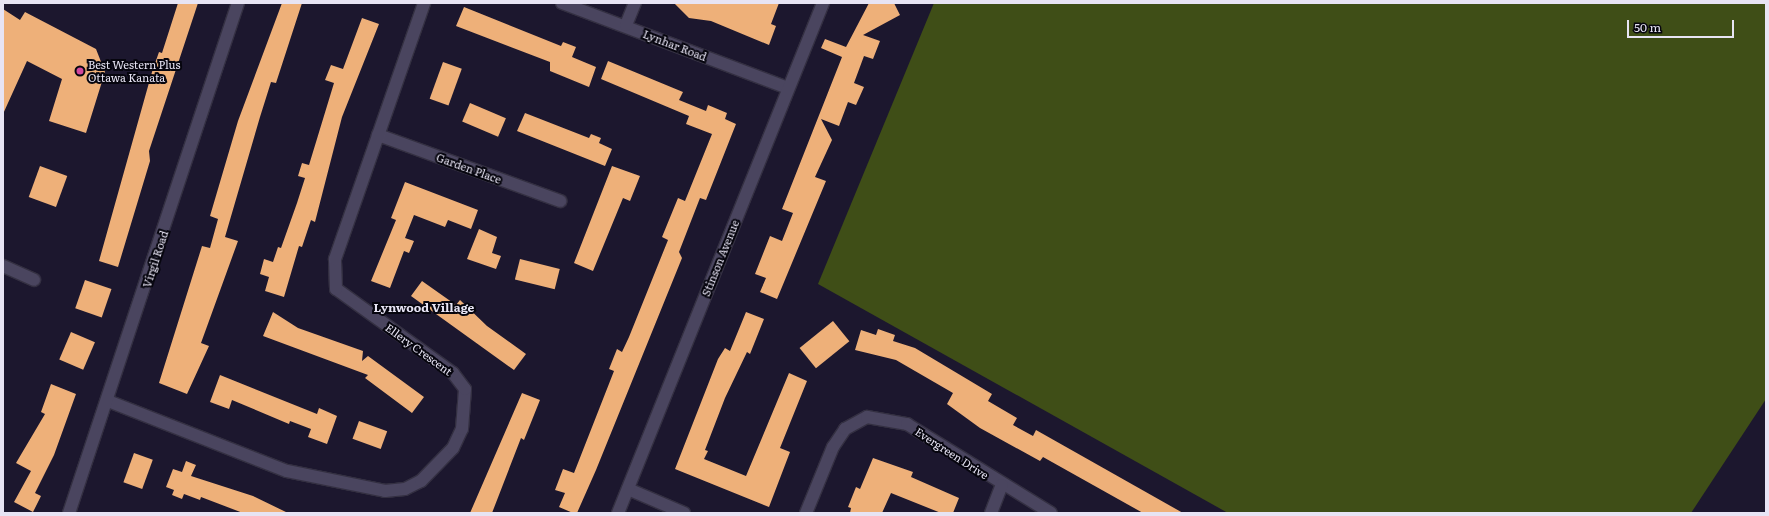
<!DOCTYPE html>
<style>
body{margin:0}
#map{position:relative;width:1769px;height:516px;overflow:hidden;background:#1c172e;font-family:Literata,serif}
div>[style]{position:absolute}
.forest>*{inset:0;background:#3f4e17}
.building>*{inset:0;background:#eeb079;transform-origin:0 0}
.roads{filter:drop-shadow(1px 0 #343042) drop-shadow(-1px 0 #343042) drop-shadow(0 1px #343042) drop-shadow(0 -1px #343042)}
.minor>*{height:12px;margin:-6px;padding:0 6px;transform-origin:6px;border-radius:6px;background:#4a455f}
.dots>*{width:11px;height:11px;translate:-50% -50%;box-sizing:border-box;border:2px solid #06050e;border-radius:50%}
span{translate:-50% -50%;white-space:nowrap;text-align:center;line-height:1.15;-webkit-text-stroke:4px #06050e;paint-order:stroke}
.street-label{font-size:11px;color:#e7e4f4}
.poi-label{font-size:11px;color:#e7e4f4}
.left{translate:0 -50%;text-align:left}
.neighbourhood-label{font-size:12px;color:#e7e4f4;font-weight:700}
.frame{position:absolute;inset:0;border:4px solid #e7e4f4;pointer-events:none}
.scale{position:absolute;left:1627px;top:20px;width:107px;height:18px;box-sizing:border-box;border:2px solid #e7e4f4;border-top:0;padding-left:5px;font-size:12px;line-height:14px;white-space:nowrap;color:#e7e4f4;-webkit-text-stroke:3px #06050e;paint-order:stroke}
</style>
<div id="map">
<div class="forest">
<i style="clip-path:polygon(934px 3px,1766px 3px,1766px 399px,1691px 513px,1228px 513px,818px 284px)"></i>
</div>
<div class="building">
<i style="clip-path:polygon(178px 3px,198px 3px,149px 151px,150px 161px,118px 267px,99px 261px,152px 72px,159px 52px,162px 53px)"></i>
<i style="clip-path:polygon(282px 3px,302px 3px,276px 83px,271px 82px,260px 117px,225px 237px,238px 241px,201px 343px,209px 346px,187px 394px,159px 383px,202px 246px,210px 248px,218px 219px,210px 216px,238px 121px)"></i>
<i style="clip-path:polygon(674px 3px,779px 3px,771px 24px,776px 26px,769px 45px,711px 21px,689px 18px)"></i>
<i style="clip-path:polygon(869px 3px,894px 3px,900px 15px,863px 35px,880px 41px,873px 59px,864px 56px,854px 83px,864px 87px,856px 105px,848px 102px,839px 126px,821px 119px,832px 140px,815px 177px,826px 181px,777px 299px,760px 292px,766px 278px,755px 274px,770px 236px,782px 241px,793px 213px,782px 209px,842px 57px,821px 48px,825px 39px,846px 47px)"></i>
<i style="clip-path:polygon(464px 7px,561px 46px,563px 42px,576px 47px,572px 57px,596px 67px,589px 87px,550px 71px,550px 62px,456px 26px)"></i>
<i style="clip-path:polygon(3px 9px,20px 20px,25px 12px,96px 49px,105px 72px,86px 133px,49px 121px,62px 79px,27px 61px,3px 114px)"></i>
<i style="clip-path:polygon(362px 18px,379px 24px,342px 117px,315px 222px,311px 220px,302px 247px,299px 246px,284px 297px,265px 291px,269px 277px,260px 274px,264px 259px,273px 262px,278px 247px,281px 248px,297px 203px,305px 178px,298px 176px,302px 163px,309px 165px,334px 83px,325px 80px,331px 65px,343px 69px)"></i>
<i style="clip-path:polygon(608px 61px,683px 92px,679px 100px,706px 111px,708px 105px,727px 113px,725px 119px,736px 124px,706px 200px,700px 198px,679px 252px,682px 258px,596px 470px,577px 513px,573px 513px,559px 507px,565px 493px,555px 490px,563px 469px,574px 473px,614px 371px,609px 369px,617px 349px,622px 352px,629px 337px,668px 240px,662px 237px,678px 198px,685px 201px,712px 134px,686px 124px,689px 116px,601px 79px)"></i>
<i style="left:443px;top:62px;width:20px;height:39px;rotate:20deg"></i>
<i style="left:470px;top:103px;width:39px;height:20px;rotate:23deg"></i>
<i style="clip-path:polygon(525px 113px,589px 138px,591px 134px,601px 138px,599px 143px,612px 149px,605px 166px,517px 131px)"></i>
<i style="left:40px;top:166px;width:29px;height:33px;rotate:20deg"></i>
<i style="clip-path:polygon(612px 166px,640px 176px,630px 201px,623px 198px,593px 271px,574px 263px)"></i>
<i style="clip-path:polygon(405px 182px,478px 210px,471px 229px,448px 220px,445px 227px,414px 215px,405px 238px,414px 241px,409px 253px,404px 251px,390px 288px,371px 281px,396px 220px,391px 218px)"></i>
<i style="clip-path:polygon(479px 229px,497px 237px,492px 253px,501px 256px,496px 269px,467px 259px)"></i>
<i style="left:520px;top:259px;width:41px;height:21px;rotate:14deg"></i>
<i style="left:85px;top:280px;width:28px;height:30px;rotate:19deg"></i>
<i style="clip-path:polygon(422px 281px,456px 305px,460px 300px,487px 326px,526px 354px,514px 370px,411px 296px)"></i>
<i style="clip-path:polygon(273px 312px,298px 328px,363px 351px,362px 361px,368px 356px,424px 397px,412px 413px,365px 378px,368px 375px,263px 336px)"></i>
<i style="clip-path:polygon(746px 312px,764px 319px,750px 354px,747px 352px,725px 398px,705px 450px,708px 451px,704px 459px,746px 476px,789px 373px,807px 381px,780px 448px,790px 452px,769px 507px,675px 469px,718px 359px,725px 348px,730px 351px)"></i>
<i style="left:833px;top:321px;width:26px;height:43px;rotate:51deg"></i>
<i style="clip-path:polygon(878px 329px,895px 335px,893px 341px,915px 348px,992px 394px,988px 401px,1017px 418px,1013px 425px,1033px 436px,1036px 430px,1183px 513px,1143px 513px,1043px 457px,1040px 461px,980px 428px,947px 404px,953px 393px,896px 360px,855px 350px,861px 330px,876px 335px)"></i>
<i style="left:71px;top:332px;width:26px;height:30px;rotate:23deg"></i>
<i style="clip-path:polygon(220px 375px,317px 414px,319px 408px,337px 416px,327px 444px,308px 437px,311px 429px,290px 421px,289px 424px,232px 400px,229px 409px,210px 402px)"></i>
<i style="clip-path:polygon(51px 384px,76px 394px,54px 455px,35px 493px,41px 496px,33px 512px,14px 502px,31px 471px,16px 463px,45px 414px,41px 412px)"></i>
<i style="clip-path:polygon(522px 393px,540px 400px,524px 440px,521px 438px,492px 513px,470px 513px)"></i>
<i style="left:359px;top:421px;width:30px;height:19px;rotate:20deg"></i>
<i style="left:134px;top:453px;width:20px;height:31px;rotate:20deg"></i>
<i style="clip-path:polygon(873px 458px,913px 472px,911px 477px,959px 498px,953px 513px,941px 513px,891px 493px,882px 513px,850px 513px,851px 508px,848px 507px,856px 487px,860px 489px)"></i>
<i style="clip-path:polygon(186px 461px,196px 465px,191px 476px,253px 496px,288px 513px,243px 513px,201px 497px,200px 500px,184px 494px,182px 499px,172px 495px,174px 490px,166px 487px,173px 469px,182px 472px)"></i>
</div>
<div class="roads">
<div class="minor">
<i style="left:562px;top:3px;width:241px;rotate:20.6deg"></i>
<i style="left:626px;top:25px;width:24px;rotate:-68deg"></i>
<i style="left:378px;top:135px;width:194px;rotate:19.9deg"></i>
<i style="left:3px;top:266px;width:34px;rotate:24deg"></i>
<i style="left:108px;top:401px;width:192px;rotate:21.4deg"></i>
<i style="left:287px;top:471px;width:100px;rotate:11.5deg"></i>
<i style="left:385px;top:491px;width:20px;rotate:-6deg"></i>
<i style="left:405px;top:489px;width:18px;rotate:-27deg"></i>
<i style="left:421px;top:481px;width:46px;rotate:-45.9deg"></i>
<i style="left:453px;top:448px;width:21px;rotate:-65deg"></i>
<i style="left:462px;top:429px;width:40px;rotate:-85.7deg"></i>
<i style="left:465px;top:389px;width:20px;rotate:-127deg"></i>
<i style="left:453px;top:373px;width:144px;rotate:-144.3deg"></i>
<i style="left:336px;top:289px;width:30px;rotate:-92deg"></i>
<i style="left:335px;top:259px;width:271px;rotate:-70.8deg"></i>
<i style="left:628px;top:489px;width:61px;rotate:23.2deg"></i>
<i style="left:69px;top:513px;width:537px;rotate:-71.67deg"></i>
<i style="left:618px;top:513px;width:550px;rotate:-68.1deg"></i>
<i style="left:806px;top:513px;width:71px;rotate:-67.8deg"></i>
<i style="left:833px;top:447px;width:22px;rotate:-56deg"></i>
<i style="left:845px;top:429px;width:25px;rotate:-29deg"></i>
<i style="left:867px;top:417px;width:41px;rotate:9.9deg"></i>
<i style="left:907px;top:424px;width:169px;rotate:31.7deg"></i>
<i style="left:991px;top:513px;width:30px;rotate:-69deg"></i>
</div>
</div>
<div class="dots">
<i style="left:80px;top:71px;background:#d1479c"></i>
</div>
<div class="street-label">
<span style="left:675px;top:45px;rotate:21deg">Lynhar Road</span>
<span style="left:469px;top:168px;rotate:20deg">Garden Place</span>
<span style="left:720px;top:258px;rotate:-68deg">Stinson Avenue</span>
<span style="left:155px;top:259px;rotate:-72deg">Virgil Road</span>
<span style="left:419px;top:349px;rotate:36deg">Ellery Crescent</span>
<span style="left:952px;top:453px;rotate:33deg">Evergreen Drive</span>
</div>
<div class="poi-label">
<span class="left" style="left:88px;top:71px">Best Western Plus<br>Ottawa Kanata</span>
</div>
<div class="neighbourhood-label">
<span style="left:424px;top:308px">Lynwood Village</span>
</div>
<div class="frame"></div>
<div class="scale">50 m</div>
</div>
